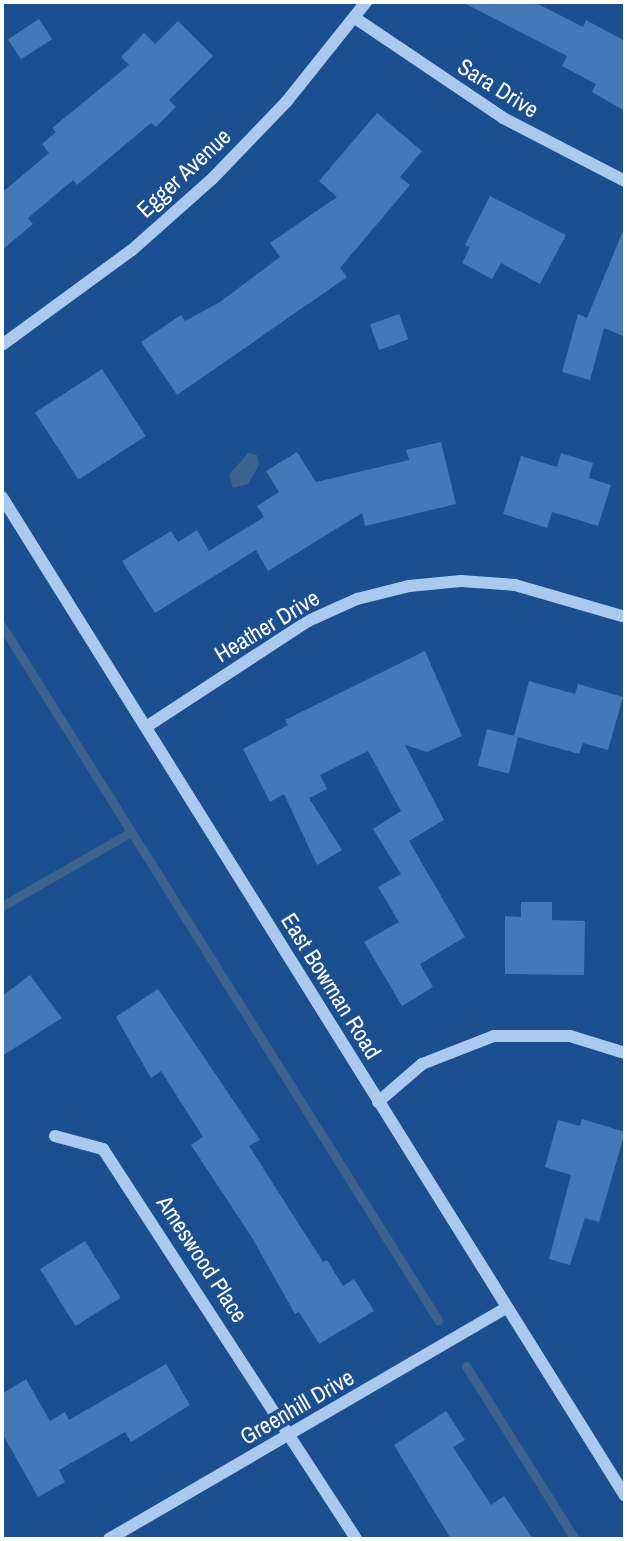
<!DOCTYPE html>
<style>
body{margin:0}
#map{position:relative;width:627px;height:1541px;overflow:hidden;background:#1b4f8f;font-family:"Archivo Narrow",sans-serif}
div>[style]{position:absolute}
.water>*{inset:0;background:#3c6290}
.stream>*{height:9px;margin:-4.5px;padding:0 4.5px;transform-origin:4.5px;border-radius:4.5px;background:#3c6290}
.building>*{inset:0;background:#4478b7;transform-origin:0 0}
.minor>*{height:12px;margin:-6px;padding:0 6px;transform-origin:6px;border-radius:6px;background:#a9c9ee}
span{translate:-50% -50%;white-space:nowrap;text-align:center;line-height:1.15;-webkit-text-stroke:7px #1b4f8f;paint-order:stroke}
.street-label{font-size:23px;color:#fff}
.frame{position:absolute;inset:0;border:4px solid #fff;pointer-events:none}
</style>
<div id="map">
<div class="water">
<i style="clip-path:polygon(248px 453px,257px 455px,259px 465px,248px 484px,233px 488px,229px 475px)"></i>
</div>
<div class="stream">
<i style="left:2px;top:626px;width:820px;rotate:57.86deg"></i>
<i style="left:2px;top:906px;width:149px;rotate:-29.8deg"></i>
<i style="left:466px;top:1366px;width:204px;rotate:57.8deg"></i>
</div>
<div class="building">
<i style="clip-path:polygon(462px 2px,534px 2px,583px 27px,586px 20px,625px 41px,625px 111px,592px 92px,596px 84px,562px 66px,567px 56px)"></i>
<i style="left:39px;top:19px;width:24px;height:37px;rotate:57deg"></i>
<i style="clip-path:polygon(178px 21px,213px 56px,169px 100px,176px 107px,156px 127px,151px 123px,77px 185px,73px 180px,28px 218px,33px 224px,2px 250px,2px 187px,5px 190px,49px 153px,42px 144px,56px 132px,52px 128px,129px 65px,121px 57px,144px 33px,155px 44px)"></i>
<i style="clip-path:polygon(377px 113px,422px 151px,400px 177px,410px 185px,340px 268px,347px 277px,177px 395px,141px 342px,181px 315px,185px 321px,220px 302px,280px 257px,270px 243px,337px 197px,319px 181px)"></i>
<i style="clip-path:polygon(490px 196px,566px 235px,540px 284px,501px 263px,492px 279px,462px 263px,470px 247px,465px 245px)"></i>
<i style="clip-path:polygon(625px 226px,625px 337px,604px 328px,590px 380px,562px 372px,578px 314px,587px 318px)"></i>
<i style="left:399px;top:314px;width:27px;height:31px;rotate:70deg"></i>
<i style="left:102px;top:369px;width:80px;height:80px;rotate:57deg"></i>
<i style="clip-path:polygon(441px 442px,456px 504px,365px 526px,362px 513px,268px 571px,256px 550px,155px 613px,122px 561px,171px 531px,178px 542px,197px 530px,209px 551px,264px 517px,257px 506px,279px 492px,266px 471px,297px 452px,316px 482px,409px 460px,406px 450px)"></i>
<i style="clip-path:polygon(561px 453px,593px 463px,589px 478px,611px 485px,598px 526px,552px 512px,547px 528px,503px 514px,521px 456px,557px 467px)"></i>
<i style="clip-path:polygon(425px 651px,462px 736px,427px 752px,405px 745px,444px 820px,409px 841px,465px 937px,420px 964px,433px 987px,402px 1006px,364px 942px,399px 922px,378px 887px,401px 874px,373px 829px,401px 811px,368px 751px,320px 775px,327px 789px,309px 798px,342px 850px,317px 865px,284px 794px,270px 802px,243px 749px,288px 725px,285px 720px)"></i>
<i style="clip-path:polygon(529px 681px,575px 694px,578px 684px,623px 697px,608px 750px,583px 743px,579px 754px,514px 736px)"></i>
<i style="left:487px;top:729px;width:32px;height:38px;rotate:14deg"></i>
<i style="clip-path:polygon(521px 902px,552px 902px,552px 920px,585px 921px,584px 975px,505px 974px,505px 916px,521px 917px)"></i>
<i style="clip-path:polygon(30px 975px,62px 1018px,2px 1056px,2px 996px)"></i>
<i style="clip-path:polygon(158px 989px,260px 1140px,249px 1146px,323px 1262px,327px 1260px,343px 1286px,354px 1279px,374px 1311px,319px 1344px,299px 1312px,295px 1314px,251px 1236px,191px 1145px,203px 1137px,161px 1071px,151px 1078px,116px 1017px)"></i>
<i style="clip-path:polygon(582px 1119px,625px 1132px,599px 1222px,585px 1218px,570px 1265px,549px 1259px,571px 1175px,545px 1167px,558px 1120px,580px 1126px)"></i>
<i style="left:85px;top:1241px;width:67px;height:53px;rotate:58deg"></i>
<i style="clip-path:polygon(166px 1364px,190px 1405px,131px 1442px,125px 1432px,59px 1470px,65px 1482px,38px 1497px,2px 1433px,2px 1394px,26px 1379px,50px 1421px,65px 1412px,69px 1420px)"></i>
<i style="clip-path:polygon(446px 1411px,465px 1440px,453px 1447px,491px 1505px,504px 1496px,533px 1539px,451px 1539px,394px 1445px)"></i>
</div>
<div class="minor">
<i style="left:355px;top:18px;width:179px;rotate:34deg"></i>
<i style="left:503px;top:118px;width:137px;rotate:27.3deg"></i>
<i style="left:2px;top:345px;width:161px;rotate:-36.2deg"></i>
<i style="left:132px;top:250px;width:108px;rotate:-41.6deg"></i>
<i style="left:213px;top:178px;width:107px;rotate:-46.1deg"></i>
<i style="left:287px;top:101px;width:127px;rotate:-51.4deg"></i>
<i style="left:2px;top:497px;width:1177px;rotate:58.05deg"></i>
<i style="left:146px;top:727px;width:194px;rotate:-33.2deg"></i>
<i style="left:308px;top:621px;width:54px;rotate:-24.2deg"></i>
<i style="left:357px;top:599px;width:54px;rotate:-14deg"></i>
<i style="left:409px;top:586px;width:52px;rotate:-5.5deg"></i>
<i style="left:461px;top:581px;width:54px;rotate:4.2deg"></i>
<i style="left:515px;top:585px;width:115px;rotate:16.2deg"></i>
<i style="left:378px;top:1102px;width:58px;rotate:-40.8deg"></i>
<i style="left:422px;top:1064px;width:77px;rotate:-21.3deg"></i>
<i style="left:494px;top:1036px;width:76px"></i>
<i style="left:570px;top:1036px;width:58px;rotate:17.2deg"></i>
<i style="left:55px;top:1136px;width:50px;rotate:15.2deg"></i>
<i style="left:103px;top:1149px;width:465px;rotate:57deg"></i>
<i style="left:109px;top:1539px;width:457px;rotate:-30.2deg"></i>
</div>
<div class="street-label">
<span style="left:498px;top:88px;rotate:32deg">Sara Drive</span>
<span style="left:184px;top:173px;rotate:-43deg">Egger Avenue</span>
<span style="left:267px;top:626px;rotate:-31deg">Heather Drive</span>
<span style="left:331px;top:986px;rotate:58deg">East Bowman Road</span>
<span style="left:202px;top:1259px;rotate:57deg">Ameswood Place</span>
<span style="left:297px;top:1407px;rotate:-30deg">Greenhill Drive</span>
</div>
<div class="frame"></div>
</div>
